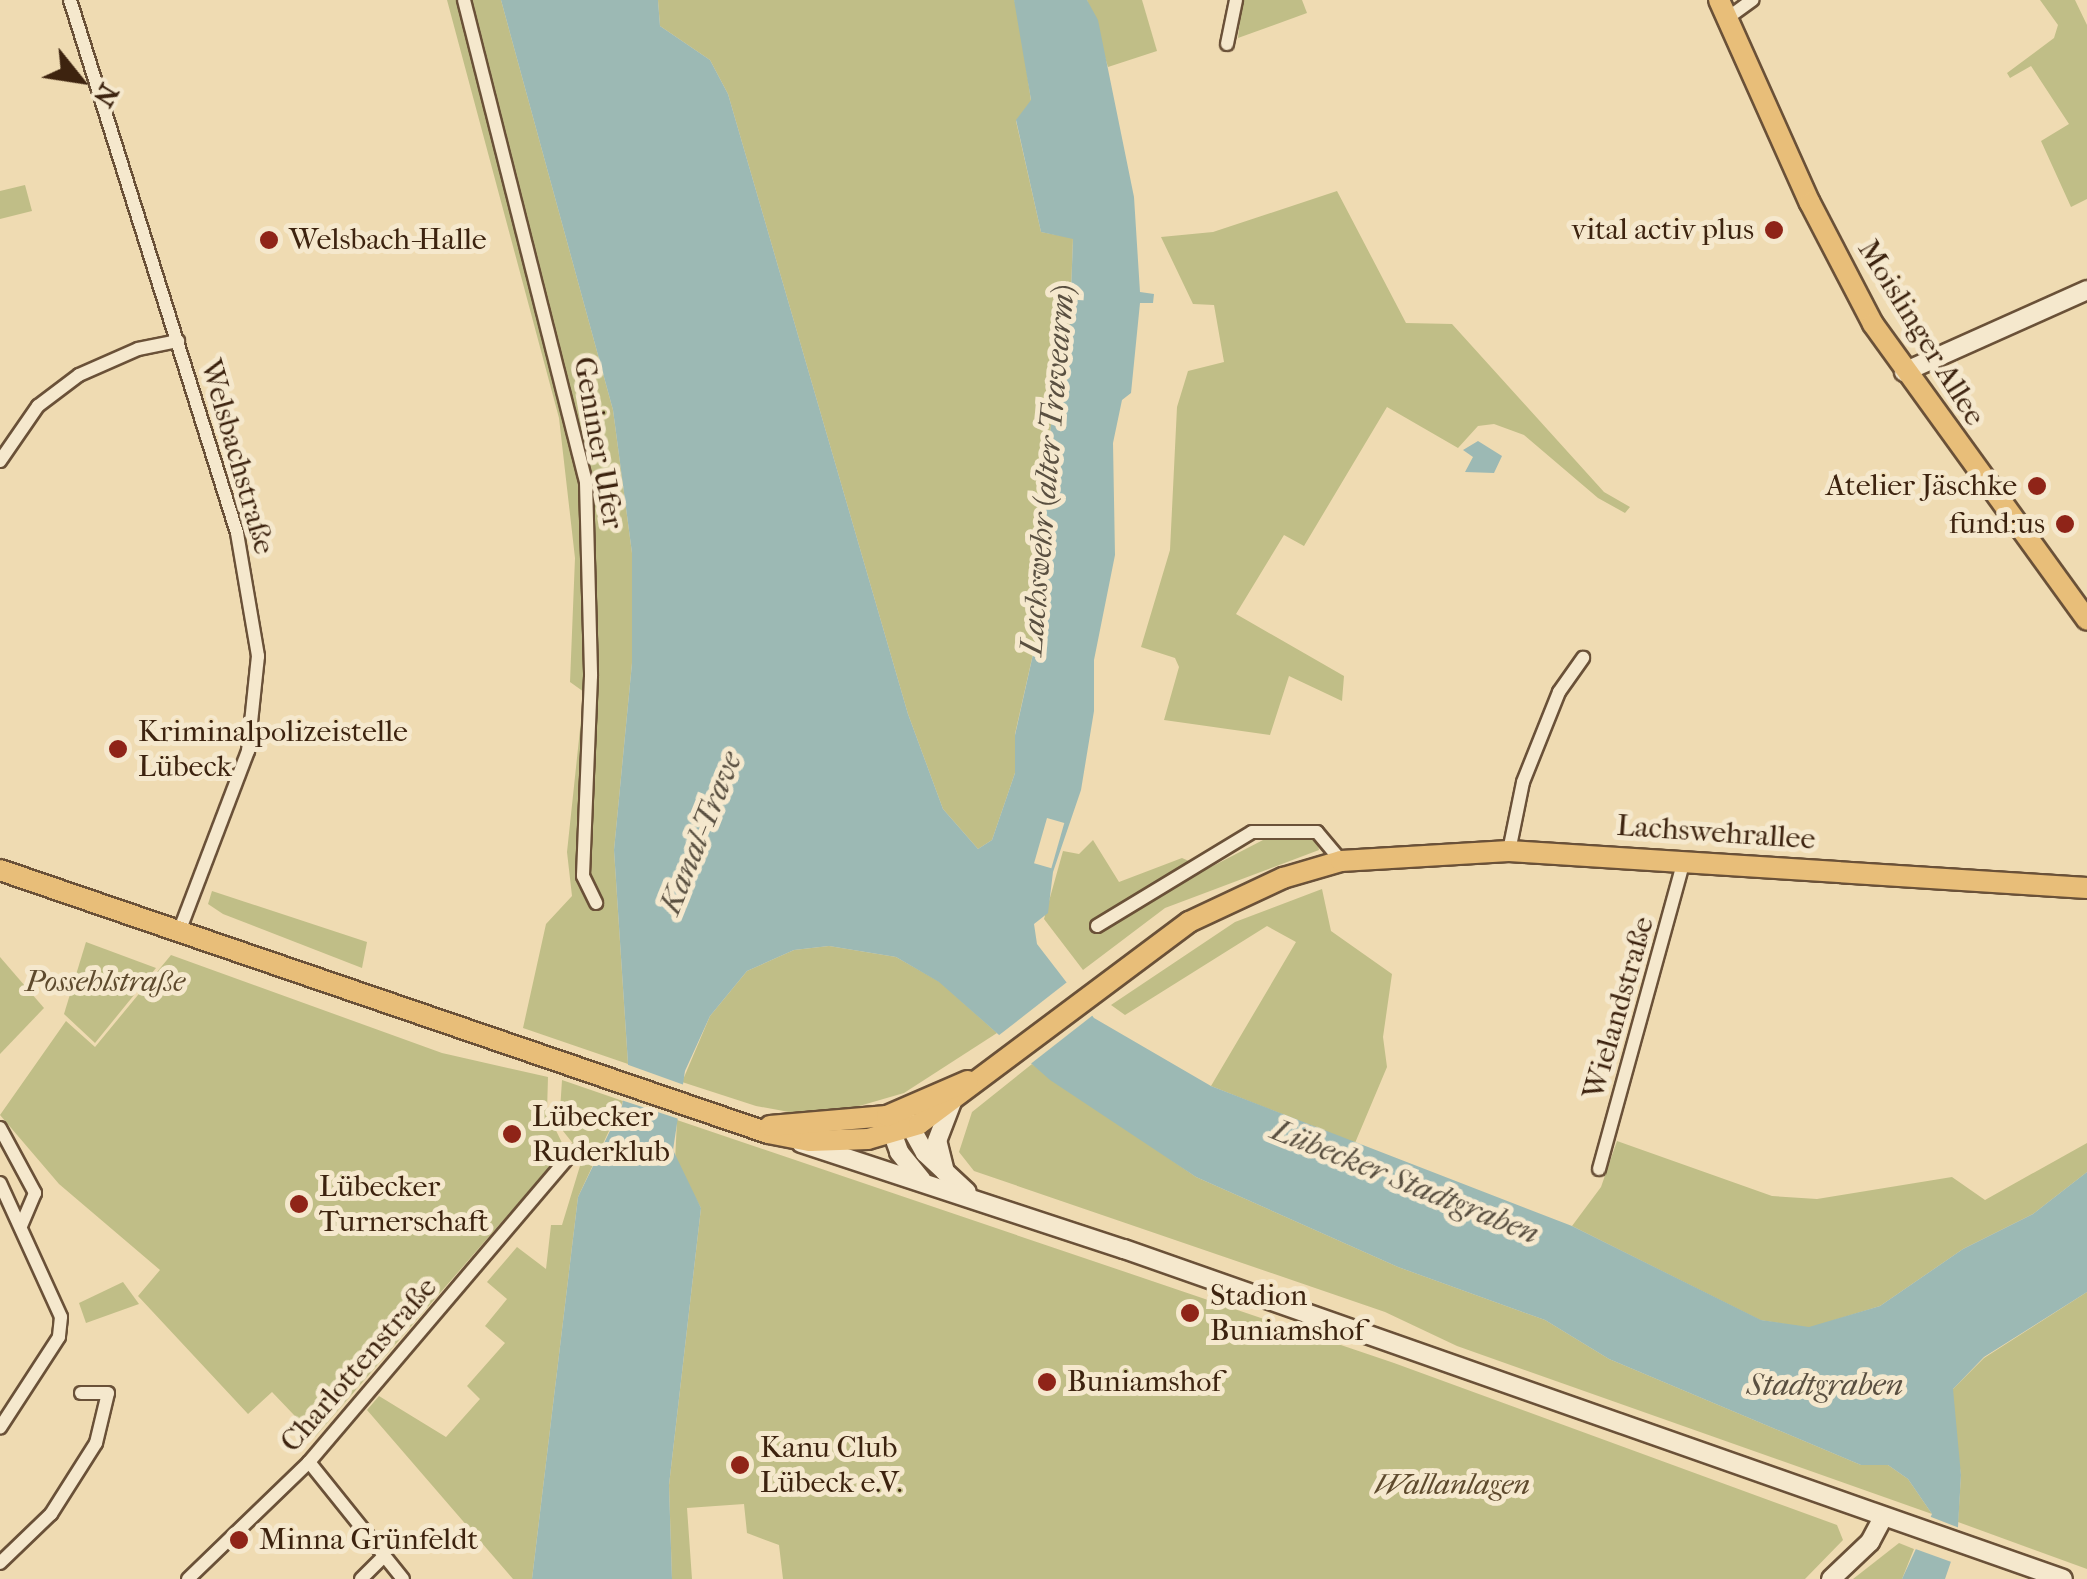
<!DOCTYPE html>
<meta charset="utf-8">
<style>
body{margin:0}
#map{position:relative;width:2087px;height:1579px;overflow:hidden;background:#efdbb2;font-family:"IM FELL French Canon",serif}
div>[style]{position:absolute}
.green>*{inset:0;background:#c0be87}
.water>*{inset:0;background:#9cb9b4}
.pier>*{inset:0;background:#efdbb2;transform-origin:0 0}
.roads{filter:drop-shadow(2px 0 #6a5138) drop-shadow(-2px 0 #6a5138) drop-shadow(0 2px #6a5138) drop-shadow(0 -2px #6a5138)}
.street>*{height:12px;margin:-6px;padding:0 6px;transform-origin:6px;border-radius:6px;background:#f5e8cd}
.secondary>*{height:18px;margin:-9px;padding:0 9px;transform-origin:9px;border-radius:9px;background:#f5e8cd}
.primary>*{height:20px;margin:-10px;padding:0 10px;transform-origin:10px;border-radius:10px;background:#e8be79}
.dots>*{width:28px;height:28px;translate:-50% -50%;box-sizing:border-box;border:5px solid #f5e8cd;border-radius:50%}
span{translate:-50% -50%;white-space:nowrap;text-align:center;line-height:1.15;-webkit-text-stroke:10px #f5e8cd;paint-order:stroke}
.poi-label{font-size:30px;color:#3d230f}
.right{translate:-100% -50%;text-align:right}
.left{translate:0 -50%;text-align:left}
.street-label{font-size:30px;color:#3d230f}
.park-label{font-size:30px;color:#5e4a2d;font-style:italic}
.water-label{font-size:32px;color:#5a5041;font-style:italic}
.north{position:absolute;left:30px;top:30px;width:100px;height:100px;-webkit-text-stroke:8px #f5e8cd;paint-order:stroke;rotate:120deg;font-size:28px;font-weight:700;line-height:40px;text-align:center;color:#3d230f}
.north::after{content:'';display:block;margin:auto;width:35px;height:45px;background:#3d230f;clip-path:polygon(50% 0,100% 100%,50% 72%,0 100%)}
</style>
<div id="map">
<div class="green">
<i style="clip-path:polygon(447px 0,501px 0,613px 410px,632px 553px,632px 663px,614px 850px,628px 1064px,523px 1028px,546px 924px,572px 896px,567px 852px,584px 692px,570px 682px,575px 558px,559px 418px)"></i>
<i style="clip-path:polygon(658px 0,1014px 0,1018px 9px,1031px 101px,1016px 121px,1041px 232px,1073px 238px,1069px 345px,1054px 400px,1042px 502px,1049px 534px,1044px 605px,1015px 734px,1015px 773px,992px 840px,978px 849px,943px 809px,908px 714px,728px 94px,710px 60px,660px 26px)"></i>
<i style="clip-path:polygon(1087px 0,1142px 0,1157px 51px,1108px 67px)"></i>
<i style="clip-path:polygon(1242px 0,1302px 0,1307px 13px,1238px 38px)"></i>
<i style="clip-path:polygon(2040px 0,2075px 0,2087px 25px,2087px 199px,2071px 207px,2041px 141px,2069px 124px,2031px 66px,2010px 78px,2007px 73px,2054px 38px,2058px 25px)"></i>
<i style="clip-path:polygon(25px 185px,32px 211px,0 219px,0 191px)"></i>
<i style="clip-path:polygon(1337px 191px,1406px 323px,1452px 324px,1604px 492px,1630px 507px,1625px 513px,1598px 498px,1524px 435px,1494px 424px,1478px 426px,1458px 448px,1387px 407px,1304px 546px,1284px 535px,1236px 614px,1344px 676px,1342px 701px,1289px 676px,1270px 735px,1164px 720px,1179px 667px,1175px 658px,1141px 647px,1170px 550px,1177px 407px,1188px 371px,1224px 362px,1214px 305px,1193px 304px,1161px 237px,1213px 232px)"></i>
<i style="clip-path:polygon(1093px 840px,1119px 882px,1182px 858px,1207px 869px,1263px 840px,1317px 840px,1319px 850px,1165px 908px,1083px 970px,1044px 919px,1063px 851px,1079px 854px)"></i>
<i style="clip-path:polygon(1322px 889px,1331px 931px,1392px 974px,1383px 1037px,1387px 1067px,1355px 1143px,1211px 1086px,1296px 942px,1267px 926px,1125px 1015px,1111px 1005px,1235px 922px)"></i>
<i style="clip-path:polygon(212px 891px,367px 942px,362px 968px,223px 914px,208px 904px)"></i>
<i style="clip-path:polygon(86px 942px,156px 968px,95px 1043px,64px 1014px)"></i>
<i style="clip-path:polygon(829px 946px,896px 957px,940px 982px,997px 1033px,904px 1093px,842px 1111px,800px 1114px,756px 1106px,682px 1082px,710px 1016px,747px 971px,794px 950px)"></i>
<i style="clip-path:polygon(171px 955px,442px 1053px,548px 1077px,547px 1112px,565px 1149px,315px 1437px,272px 1392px,248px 1414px,138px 1296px,160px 1270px,59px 1184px,0 1115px,66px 1021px,95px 1047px)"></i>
<i style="clip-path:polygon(0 957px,44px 1008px,0 1054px)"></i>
<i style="clip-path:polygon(1032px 1064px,1196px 1177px,1398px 1267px,1545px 1320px,1609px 1359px,1861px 1465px,1888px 1465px,1908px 1479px,1932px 1514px,1457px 1346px,1385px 1312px,974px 1171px,959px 1152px,972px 1112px)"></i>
<i style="clip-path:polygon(562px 1080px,623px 1101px,578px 1197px,532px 1579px,513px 1579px,367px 1410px,379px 1396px,446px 1437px,480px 1399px,467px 1386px,505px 1343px,485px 1326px,507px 1299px,487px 1282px,517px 1247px,546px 1269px,551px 1225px,562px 1225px,583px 1156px,559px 1126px)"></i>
<i style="clip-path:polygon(677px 1120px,1394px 1363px,1837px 1525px,1843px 1540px,1805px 1579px,783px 1579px,779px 1545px,747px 1533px,744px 1504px,687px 1508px,692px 1579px,672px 1579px,669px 1485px,701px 1208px,675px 1161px)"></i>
<i style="clip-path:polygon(1617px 1141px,1772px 1196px,1817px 1199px,1952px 1177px,1985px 1200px,2087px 1143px,2087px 1172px,2033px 1214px,1963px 1249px,1880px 1306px,1809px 1328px,1760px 1320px,1572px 1226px,1601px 1187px)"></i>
<i style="clip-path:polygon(123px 1282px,139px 1304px,86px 1323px,79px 1303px)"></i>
<i style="clip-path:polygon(2087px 1292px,2087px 1569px,1958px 1522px,1961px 1475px,1951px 1405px,1953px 1389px,1984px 1358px)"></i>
<i style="clip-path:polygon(1899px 1543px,1914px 1549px,1902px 1579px,1853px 1579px)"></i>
</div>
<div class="water">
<i style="clip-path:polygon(501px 0,658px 0,660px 26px,710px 60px,728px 94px,908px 714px,943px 809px,978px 849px,992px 840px,1015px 773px,1015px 735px,1044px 605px,1049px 534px,1042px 502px,1054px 399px,1069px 345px,1073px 239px,1041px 232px,1016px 120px,1031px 100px,1014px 0,1087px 0,1098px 20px,1134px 197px,1140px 292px,1154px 294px,1153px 303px,1140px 303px,1131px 393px,1122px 400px,1113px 443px,1115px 555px,1094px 660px,1094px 711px,1081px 790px,1053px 872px,1048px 913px,1034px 924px,1037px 944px,1094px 1018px,1211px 1086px,1572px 1226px,1761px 1320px,1809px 1327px,1880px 1306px,1963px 1249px,2033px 1214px,2087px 1172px,2087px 1292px,1984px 1357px,1953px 1389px,1961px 1475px,1957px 1544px,1945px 1579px,1902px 1579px,1932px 1514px,1908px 1479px,1888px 1465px,1861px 1465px,1609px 1359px,1545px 1320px,1398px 1267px,1196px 1177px,1050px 1080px,939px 982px,896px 957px,829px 946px,794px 950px,747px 971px,710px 1016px,685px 1071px,673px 1150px,701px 1208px,669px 1485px,672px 1579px,532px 1579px,578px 1197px,622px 1106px,628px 1064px,614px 850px,632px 663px,632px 553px,613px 410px)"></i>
<i style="clip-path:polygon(1478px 441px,1502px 456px,1494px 473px,1465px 472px,1473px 457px,1463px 450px)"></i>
</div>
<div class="pier">
<i style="left:1047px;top:818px;width:18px;height:47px;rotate:16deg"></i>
<i style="left:1071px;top:979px;width:42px;height:96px;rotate:52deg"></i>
<i style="clip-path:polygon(623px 1063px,687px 1086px,682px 1120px,618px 1099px)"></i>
<i style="clip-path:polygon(1926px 1515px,1962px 1529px,1957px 1564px,1910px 1547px)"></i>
</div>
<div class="roads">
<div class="street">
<i style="left:70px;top:0;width:559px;rotate:72.6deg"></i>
<i style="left:237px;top:533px;width:125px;rotate:80.3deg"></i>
<i style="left:258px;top:656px;width:96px;rotate:96deg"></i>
<i style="left:248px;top:751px;width:191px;rotate:110.9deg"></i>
<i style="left:464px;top:0;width:497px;rotate:75.8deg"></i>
<i style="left:586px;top:482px;width:194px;rotate:88.5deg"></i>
<i style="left:591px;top:676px;width:200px;rotate:92.3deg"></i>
<i style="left:583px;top:876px;width:30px;rotate:64deg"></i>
<i style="left:1729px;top:17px;width:29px;rotate:-36deg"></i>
<i style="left:1227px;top:44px;width:45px;rotate:-78.4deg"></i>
<i style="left:0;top:461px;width:67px;rotate:-55.4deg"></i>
<i style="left:38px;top:406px;width:51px;rotate:-37.1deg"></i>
<i style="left:79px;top:375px;width:64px;rotate:-23.8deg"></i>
<i style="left:138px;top:349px;width:41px;rotate:-11.3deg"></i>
<i style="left:1509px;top:851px;width:70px;rotate:-78.5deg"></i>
<i style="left:1523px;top:782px;width:97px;rotate:-68.2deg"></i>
<i style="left:1559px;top:692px;width:42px;rotate:-54.8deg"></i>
<i style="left:1097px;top:926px;width:181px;rotate:-31.2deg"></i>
<i style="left:1252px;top:832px;width:65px"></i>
<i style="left:1317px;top:832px;width:38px;rotate:50deg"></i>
<i style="left:0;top:1128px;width:74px;rotate:61.7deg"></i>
<i style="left:35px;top:1193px;width:36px;rotate:113deg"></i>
<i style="left:1599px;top:1169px;width:320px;rotate:-74.6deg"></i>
<i style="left:0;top:1183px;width:147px;rotate:65.5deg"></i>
<i style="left:61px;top:1317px;width:20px;rotate:96deg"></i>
<i style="left:59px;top:1337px;width:108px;rotate:123deg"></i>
<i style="left:309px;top:1462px;width:150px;rotate:51.2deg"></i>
<i style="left:0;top:1563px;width:71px;rotate:-43.9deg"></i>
<i style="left:51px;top:1514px;width:84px;rotate:-57.6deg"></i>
<i style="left:96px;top:1443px;width:51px;rotate:-76.5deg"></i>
<i style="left:108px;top:1393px;width:27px;rotate:180deg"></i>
<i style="left:188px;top:1579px;width:168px;rotate:-44deg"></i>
<i style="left:309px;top:1462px;width:407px;rotate:-49.6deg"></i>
<i style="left:361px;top:1579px;width:33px;rotate:-45deg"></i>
</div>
<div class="secondary">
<i style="left:1904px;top:372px;width:201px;rotate:-24.1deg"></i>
<i style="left:905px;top:1117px;width:41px;rotate:60.9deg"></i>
<i style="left:925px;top:1153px;width:57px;rotate:42.9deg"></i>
<i style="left:888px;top:1121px;width:33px;rotate:70deg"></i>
<i style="left:899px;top:1152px;width:36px;rotate:51deg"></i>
<i style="left:801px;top:1143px;width:340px;rotate:18.2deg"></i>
<i style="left:1124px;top:1249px;width:995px;rotate:19.36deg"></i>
<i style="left:945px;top:1172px;width:32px;rotate:-104deg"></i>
<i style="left:937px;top:1141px;width:42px;rotate:-69deg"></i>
<i style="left:1831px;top:1579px;width:54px;rotate:-43.5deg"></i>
<i style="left:1870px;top:1542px;width:26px;rotate:-62deg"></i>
</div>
<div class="primary">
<i style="left:1719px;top:0;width:222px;rotate:65.9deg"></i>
<i style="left:1810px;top:203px;width:136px;rotate:62.5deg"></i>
<i style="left:1873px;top:324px;width:365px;rotate:54.1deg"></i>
<i style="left:0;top:870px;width:812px;rotate:18.9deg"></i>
<i style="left:768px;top:1133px;width:43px;rotate:10.8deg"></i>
<i style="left:810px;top:1141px;width:58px;rotate:-2deg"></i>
<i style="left:868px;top:1139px;width:53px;rotate:-16.4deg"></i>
<i style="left:919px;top:1124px;width:337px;rotate:-36.8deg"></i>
<i style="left:1189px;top:922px;width:104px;rotate:-25.1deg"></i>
<i style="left:1283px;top:878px;width:60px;rotate:-16.3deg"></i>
<i style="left:1341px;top:861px;width:168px;rotate:-3.4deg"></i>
<i style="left:1509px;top:851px;width:579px;rotate:3.66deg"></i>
<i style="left:770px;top:1126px;width:117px;rotate:-4.9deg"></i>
<i style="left:887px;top:1116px;width:88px;rotate:-23.4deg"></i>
</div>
</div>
<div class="dots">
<i style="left:1774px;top:230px;background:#8f2418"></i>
<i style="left:269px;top:240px;background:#8f2418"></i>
<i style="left:2037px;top:486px;background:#8f2418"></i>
<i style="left:2065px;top:524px;background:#8f2418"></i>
<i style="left:118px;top:749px;background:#8f2418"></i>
<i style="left:512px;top:1134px;background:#8f2418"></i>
<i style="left:299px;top:1204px;background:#8f2418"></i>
<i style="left:1190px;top:1313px;background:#8f2418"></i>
<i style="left:1047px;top:1382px;background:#8f2418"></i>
<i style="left:740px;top:1465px;background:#8f2418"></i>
<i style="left:239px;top:1540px;background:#8f2418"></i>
</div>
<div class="poi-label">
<span class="right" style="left:1754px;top:230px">vital activ plus</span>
<span class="left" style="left:289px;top:240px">Welsbach-Halle</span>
<span class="right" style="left:2017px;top:486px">Atelier Jäschke</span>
<span class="right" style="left:2045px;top:524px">fund:us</span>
<span class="left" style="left:138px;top:749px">Kriminalpolizeistelle<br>Lübeck</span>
<span class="left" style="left:532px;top:1134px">Lübecker<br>Ruderklub</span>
<span class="left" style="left:319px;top:1204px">Lübecker<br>Turnerschaft</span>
<span class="left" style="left:1210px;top:1313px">Stadion<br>Buniamshof</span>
<span class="left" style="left:1067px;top:1382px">Buniamshof</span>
<span class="left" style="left:760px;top:1465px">Kanu Club<br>Lübeck e.V.</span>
<span class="left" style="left:259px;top:1540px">Minna Grünfeldt</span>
</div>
<div class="street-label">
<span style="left:1921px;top:333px;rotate:58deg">Moislinger Allee</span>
<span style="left:598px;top:443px;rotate:80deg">Geniner Ufer</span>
<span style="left:237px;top:457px;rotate:74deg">Welsbachstraße</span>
<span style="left:1716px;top:833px;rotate:4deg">Lachswehrallee</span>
<span style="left:1619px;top:1008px;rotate:-74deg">Wielandstraße</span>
<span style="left:359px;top:1365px;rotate:-49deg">Charlottenstraße</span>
</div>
<div class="park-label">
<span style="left:105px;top:982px">Possehlstraße</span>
<span style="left:1452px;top:1485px">Wallanlagen</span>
</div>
<div class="water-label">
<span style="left:1048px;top:470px;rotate:-85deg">Lachswehr (alter Travearm)</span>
<span style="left:701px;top:833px;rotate:-68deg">Kanal-Trave</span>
<span style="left:1405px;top:1182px;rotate:22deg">Lübecker Stadtgraben</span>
<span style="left:1825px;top:1385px">Stadtgraben</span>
</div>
<div class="north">N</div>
</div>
